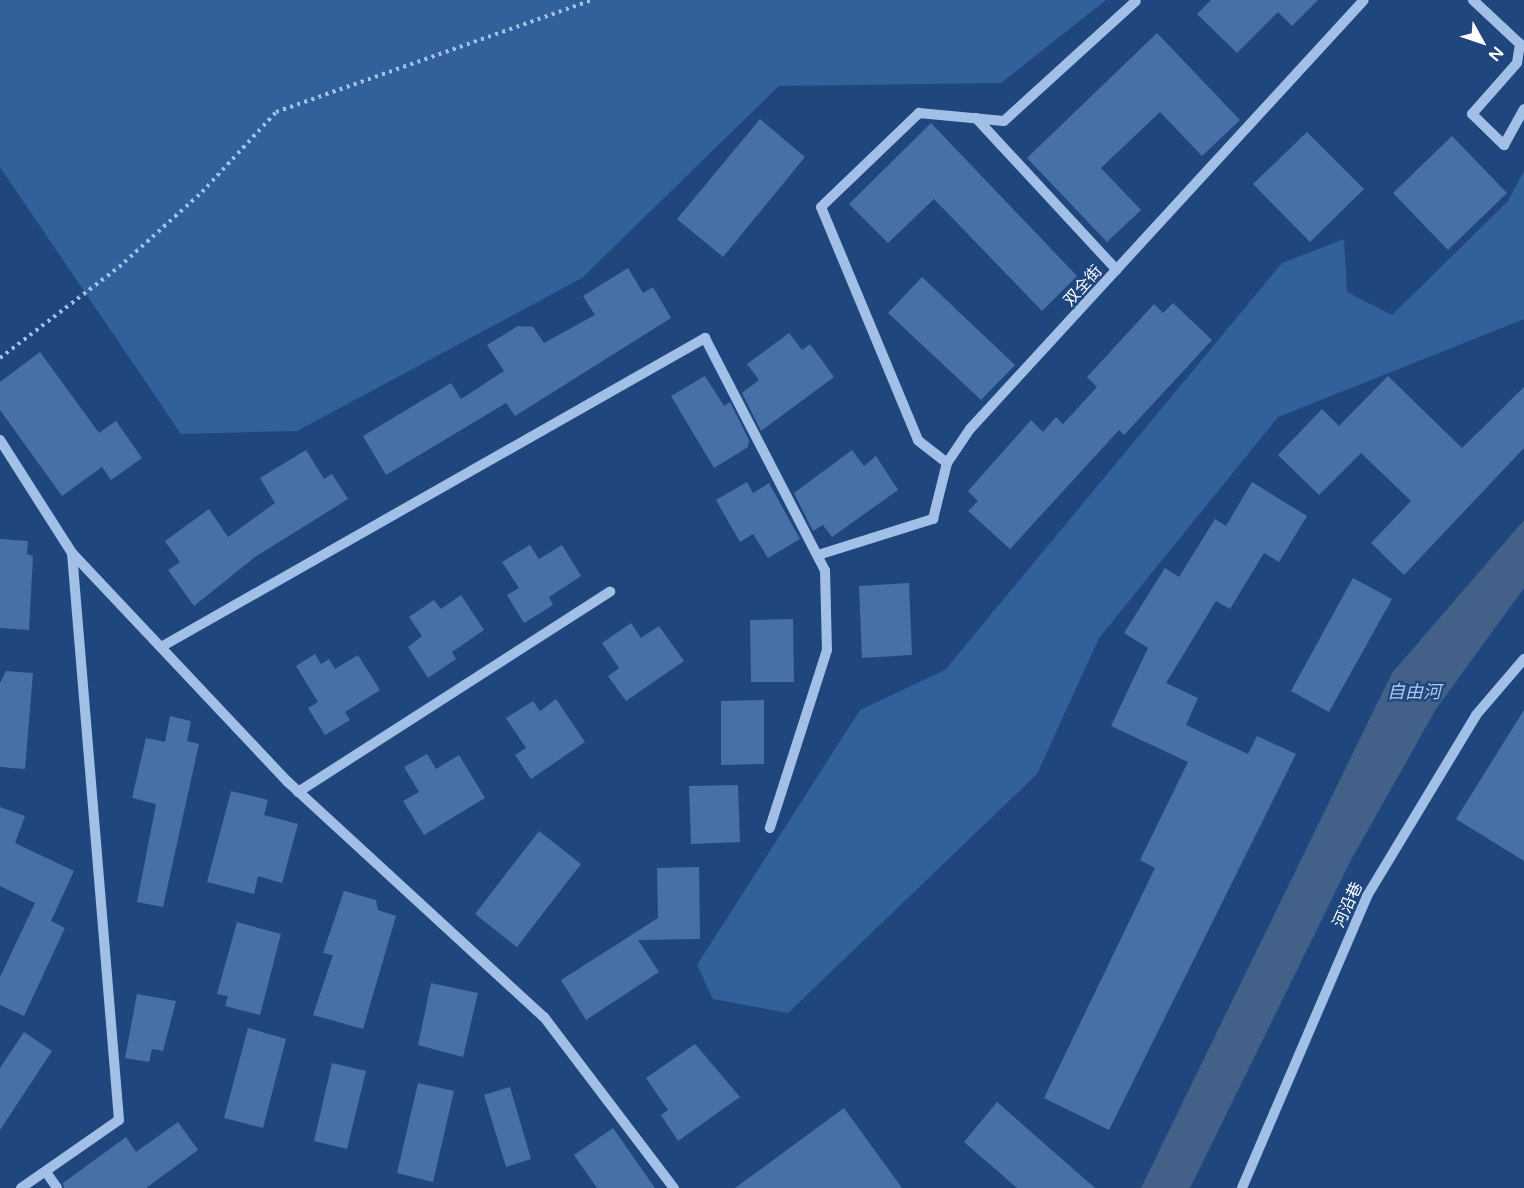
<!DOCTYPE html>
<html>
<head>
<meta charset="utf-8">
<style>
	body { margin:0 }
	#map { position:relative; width:1524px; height:1188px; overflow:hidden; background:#1f477d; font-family:"Varela Round","Noto Sans SC",sans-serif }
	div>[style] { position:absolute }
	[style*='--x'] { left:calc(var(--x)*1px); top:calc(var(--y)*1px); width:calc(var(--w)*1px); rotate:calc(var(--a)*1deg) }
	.green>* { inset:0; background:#32609b }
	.water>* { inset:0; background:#436088 }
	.building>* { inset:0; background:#4770a6 }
	.path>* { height:4px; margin-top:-2px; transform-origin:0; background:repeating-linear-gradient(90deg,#a2c0e7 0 3px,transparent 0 7.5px) }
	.minor>* { height:10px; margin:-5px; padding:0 5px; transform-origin:5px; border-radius:5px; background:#a2c0e7 }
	span { translate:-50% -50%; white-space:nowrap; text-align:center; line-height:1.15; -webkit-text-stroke:4.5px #1f477d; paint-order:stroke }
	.street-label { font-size:16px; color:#fff }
	.water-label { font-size:18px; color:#adcaef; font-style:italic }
	.north { position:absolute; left:1452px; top:12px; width:60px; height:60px; -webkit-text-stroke:4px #1f477d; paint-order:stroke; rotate:130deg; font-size:16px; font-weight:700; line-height:24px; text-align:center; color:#fff }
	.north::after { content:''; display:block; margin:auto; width:21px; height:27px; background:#fff; clip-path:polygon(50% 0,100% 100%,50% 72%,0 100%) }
</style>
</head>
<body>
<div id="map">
	<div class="green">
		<i style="clip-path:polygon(0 0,1106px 0,1001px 83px,779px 86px,582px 278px,297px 431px,181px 434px,0 167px)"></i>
		<i style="clip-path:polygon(1524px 171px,1524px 319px,1278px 417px,1099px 638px,1037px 774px,788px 1013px,713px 999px,697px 965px,860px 710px,945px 670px,1282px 263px,1344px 239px,1347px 292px,1392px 315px,1508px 201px)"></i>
	</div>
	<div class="water">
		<i style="clip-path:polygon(1524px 520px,1524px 588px,1436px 709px,1351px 860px,1190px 1188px,1141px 1188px,1392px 673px)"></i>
	</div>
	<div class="building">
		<i style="clip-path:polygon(1211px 0,1318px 0,1292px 26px,1278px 12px,1237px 53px,1197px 14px)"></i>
		<i style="clip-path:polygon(1157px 33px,1240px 120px,1202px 156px,1160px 112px,1101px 168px,1141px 210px,1107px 242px,1027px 158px)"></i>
		<i style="clip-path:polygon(760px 119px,805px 157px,723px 257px,677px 219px)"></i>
		<i style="clip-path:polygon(931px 123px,1077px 276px,1042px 311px,934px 199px,888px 243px,849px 204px)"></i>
		<i style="clip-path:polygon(1307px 132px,1364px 189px,1310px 242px,1253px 184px)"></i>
		<i style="clip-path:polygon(1452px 136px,1507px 193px,1448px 250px,1393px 193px)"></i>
		<i style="clip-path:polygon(628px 268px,643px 293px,653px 287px,671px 318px,515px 416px,506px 403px,386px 475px,363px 436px,451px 383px,461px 399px,504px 371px,487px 345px,518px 326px,533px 327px,544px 343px,595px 315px,583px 296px)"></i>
		<i style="clip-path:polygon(922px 277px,1015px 365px,981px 400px,888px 313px)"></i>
		<i style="clip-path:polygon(1173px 303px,1212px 340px,1124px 435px,1119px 430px,1010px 549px,968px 511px,978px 501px,968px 491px,1031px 420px,1043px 432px,1056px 417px,1063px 424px,1097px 387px,1087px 377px,1133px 327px,1154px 304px,1163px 313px)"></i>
		<i style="clip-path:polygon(789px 333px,802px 350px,810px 344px,834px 377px,761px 431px,742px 393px,759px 380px,747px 364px)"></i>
		<i style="clip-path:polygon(40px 352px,99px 433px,116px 421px,142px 458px,111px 480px,102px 467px,62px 496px,0 410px,0 382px)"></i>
		<i style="clip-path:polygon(705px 376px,724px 406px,730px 402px,749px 440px,748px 447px,714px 468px,671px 396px)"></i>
		<i style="clip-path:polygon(1388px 376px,1462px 448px,1524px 387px,1524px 448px,1404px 575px,1371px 543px,1411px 501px,1361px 453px,1319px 495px,1278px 455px,1322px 409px,1339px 426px)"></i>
		<i style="clip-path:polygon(306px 450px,324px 479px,332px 474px,348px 499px,255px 557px,194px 606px,168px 570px,180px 562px,165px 541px,209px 509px,228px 537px,275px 503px,260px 478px)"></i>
		<i style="clip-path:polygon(852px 450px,864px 466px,876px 456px,898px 490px,832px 537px,823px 525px,813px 531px,794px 493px)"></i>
		<i style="clip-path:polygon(747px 482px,753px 493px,769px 483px,800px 539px,768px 558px,753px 534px,740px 542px,716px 500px)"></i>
		<i style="clip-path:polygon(1252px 482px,1307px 516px,1279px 562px,1264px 553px,1230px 609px,1216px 601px,1166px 683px,1198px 698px,1186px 725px,1248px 754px,1257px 736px,1296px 754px,1109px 1130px,1044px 1098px,1155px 868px,1140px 860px,1188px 762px,1111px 726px,1148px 648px,1124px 633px,1165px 568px,1179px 577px,1215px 519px,1226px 526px)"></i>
		<i style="clip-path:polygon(0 539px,28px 541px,27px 554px,33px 556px,29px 630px,0 628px)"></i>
		<i style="clip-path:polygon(530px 545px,539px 559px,562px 545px,581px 576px,549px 597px,553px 605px,524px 623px,507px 595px,519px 588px,502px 562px)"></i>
		<i style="clip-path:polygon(1353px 578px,1392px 599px,1329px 712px,1291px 691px)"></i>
		<i style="clip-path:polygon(909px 583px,912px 655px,862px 658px,859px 586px)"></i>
		<i style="clip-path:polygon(461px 595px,484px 630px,452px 652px,456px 659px,428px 678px,408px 647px,422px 636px,409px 617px,434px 600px,441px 609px)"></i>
		<i style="clip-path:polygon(793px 619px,794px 682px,751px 682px,750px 620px)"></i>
		<i style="clip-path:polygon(631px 623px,641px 638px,659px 626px,684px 661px,626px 701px,608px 676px,619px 668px,602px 643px)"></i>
		<i style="clip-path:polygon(315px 654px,321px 664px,329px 659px,335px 669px,358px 655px,380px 690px,345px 712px,350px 720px,325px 735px,308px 708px,318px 702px,296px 666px)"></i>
		<i style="clip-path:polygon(6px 671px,33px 673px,25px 769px,0 767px,0 683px)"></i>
		<i style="clip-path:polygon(556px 699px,585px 742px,531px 779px,515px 755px,526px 748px,506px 718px,533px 701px,540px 711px)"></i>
		<i style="clip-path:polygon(764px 700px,764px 764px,721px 765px,721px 701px)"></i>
		<i style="clip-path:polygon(1524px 710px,1524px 861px,1456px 819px)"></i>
		<i style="clip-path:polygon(170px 716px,191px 721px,187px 741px,199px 744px,163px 907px,137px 902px,156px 804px,132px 798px,146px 738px,165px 742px)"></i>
		<i style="clip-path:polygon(427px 754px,436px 769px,459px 755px,485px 798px,424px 835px,403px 801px,419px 792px,404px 767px)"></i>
		<i style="clip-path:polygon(738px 785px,740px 842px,691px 844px,689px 786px)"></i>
		<i style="clip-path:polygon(231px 791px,268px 800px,264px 815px,298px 824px,282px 883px,258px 876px,254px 894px,207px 882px)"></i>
		<i style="clip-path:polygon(0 807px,25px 816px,15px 843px,74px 871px,51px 921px,65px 928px,24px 1016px,0 1005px,0 977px,35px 903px,0 886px)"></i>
		<i style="clip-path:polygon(539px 831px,581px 864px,517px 947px,475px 914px)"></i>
		<i style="clip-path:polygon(699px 867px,700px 939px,638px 940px,659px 972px,586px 1020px,561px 980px,658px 918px,657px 868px)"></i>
		<i style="clip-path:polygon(344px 891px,376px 900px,378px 910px,396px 916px,363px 1029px,313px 1015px,333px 955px,323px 953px)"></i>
		<i style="clip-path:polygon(237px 922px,281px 934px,260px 1015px,225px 1006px,228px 996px,217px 994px)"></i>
		<i style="clip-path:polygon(431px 983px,478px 993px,463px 1057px,418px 1045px)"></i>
		<i style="clip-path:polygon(137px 994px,176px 1001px,163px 1051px,152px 1049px,149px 1062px,125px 1058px)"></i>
		<i style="clip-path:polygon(248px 1028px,286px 1039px,263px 1128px,224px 1118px)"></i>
		<i style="clip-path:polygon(24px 1032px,52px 1051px,0 1130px,0 1068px)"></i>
		<i style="clip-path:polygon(695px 1044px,740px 1097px,678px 1141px,661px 1115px,668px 1110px,646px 1078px)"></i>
		<i style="clip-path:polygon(332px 1063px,366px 1071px,347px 1149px,314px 1141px)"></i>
		<i style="clip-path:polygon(418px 1083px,454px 1091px,433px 1182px,397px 1173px)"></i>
		<i style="clip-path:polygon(510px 1087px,531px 1159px,506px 1167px,484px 1095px)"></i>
		<i style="clip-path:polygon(997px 1102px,1022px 1124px,1095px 1188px,1017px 1188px,964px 1142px)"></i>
		<i style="clip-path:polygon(844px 1108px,902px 1188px,735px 1188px)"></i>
		<i style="clip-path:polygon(178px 1122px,198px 1150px,146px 1188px,64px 1188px,63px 1183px,126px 1137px,136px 1152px)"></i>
		<i style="clip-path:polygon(613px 1128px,655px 1188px,597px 1188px,574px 1155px)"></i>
	</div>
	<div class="path">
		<i style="--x:0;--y:358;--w:150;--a:-37.4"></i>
		<i style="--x:119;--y:267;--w:112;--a:-42.1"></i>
		<i style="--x:202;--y:192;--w:109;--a:-47.2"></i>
		<i style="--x:276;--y:112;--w:336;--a:-19.5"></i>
	</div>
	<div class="minor">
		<i style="--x:1473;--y:0;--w:64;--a:43.1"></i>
		<i style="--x:1520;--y:44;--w:19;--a:99"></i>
		<i style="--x:1517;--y:63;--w:68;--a:131.4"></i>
		<i style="--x:1472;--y:114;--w:45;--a:44.1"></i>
		<i style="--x:1504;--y:145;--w:41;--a:-60.9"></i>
		<i style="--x:976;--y:118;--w:207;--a:47.2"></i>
		<i style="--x:0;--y:440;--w:134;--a:57.5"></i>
		<i style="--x:72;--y:553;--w:315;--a:46.7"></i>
		<i style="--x:288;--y:782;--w:348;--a:42.6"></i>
		<i style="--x:544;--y:1017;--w:215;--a:52.8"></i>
		<i style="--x:947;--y:463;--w:37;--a:-142"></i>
		<i style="--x:918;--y:440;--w:252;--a:-112.6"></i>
		<i style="--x:821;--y:207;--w:136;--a:-43.8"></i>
		<i style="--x:919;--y:113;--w:85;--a:5.4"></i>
		<i style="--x:1004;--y:121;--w:178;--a:-42.3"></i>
		<i style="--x:818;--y:555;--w:121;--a:-17.4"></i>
		<i style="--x:933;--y:519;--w:58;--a:-76"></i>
		<i style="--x:947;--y:463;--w:41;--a:-55.9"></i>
		<i style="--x:970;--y:429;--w:582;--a:-47.44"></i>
		<i style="--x:161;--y:647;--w:626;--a:-29.6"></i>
		<i style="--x:705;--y:338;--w:261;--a:62.7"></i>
		<i style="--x:825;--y:570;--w:80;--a:88.6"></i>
		<i style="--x:827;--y:650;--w:187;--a:107.8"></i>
		<i style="--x:298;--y:792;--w:371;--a:-32.7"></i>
		<i style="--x:46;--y:1172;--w:19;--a:55"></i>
		<i style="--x:21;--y:1188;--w:119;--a:-34.8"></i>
		<i style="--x:119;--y:1120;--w:569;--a:-94.74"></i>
		<i style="--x:1242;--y:1188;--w:318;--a:-66.8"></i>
		<i style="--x:1367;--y:896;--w:211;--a:-58.9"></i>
		<i style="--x:1476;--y:715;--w:74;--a:-49.4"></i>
	</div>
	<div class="street-label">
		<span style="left:1083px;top:286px;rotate:-48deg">双全街</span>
		<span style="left:1348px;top:905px;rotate:-65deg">河沿巷</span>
	</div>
	<div class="water-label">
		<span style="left:1414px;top:692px">自由河</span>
	</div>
	<div class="north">N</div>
</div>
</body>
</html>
